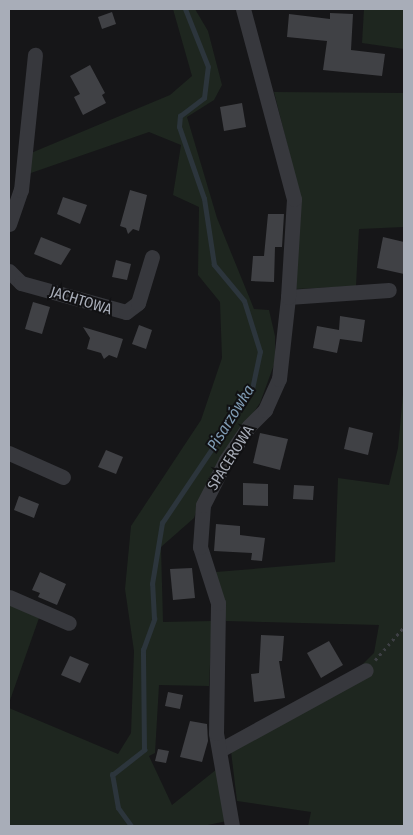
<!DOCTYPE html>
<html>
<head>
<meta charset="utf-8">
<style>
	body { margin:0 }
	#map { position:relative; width:413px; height:835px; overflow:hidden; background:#161618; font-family:"Fira Sans Condensed",sans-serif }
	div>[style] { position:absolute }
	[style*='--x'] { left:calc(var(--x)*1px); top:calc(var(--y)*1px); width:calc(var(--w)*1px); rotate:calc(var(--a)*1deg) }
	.green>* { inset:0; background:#1e261f }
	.stream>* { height:4.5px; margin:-2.25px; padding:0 2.25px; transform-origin:2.25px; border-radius:2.25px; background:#2c353c }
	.building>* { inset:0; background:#404145 }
	.path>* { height:2.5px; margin-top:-1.25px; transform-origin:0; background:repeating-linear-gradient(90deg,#3d3f44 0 2.5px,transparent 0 6.5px) }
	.minor>* { height:15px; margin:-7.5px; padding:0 7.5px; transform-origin:7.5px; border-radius:7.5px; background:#37383d }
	span { translate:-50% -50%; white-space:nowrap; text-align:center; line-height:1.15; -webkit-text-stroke:4px #111113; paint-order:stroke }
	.street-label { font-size:15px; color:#a8adb8 }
	.water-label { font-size:16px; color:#7f9bb3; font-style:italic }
	.frame { position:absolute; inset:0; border:10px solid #a8adb8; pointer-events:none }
</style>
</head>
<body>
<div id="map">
	<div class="green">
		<i style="clip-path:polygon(173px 9px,195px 9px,208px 31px,222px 85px,214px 100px,187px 117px,217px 218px,254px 309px,269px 310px,275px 336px,275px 362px,260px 403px,208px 479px,194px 518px,161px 547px,163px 622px,212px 621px,209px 686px,159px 685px,155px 753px,149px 756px,172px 805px,217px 769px,227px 821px,203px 826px,9px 826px,9px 708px,118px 754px,131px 733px,134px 651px,125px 589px,131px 526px,201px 420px,222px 358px,220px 302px,198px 275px,199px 207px,173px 195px,181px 145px,149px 132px,28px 174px,31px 153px,170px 95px,192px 76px)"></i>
		<i style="clip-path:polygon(364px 9px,404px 10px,404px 49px,362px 43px)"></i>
		<i style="clip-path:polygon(274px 92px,404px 93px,404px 227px,359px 229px,356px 286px,296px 289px,300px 196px)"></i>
		<i style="clip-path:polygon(404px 383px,404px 826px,308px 826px,311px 812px,237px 801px,231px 751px,365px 675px,358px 669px,374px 653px,379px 625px,226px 621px,216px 572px,335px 562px,338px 478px,389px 485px,398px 448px)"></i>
		<i style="clip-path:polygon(9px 604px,39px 618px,9px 703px)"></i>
	</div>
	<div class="stream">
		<i style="--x:131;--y:826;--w:22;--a:-126"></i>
		<i style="--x:118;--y:808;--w:34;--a:-100"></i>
		<i style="--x:112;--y:775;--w:41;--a:-38"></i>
		<i style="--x:144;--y:750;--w:100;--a:-90.6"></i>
		<i style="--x:143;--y:650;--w:33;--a:-70"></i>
		<i style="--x:154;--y:619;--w:35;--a:-93"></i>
		<i style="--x:152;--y:584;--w:62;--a:-80.7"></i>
		<i style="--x:162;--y:523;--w:161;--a:-56.1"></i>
		<i style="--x:252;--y:389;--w:38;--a:-78"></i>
		<i style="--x:260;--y:352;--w:53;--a:-107.4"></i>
		<i style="--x:244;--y:301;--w:47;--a:-129.8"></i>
		<i style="--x:214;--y:265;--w:67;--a:-98.6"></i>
		<i style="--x:204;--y:199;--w:76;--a:-109.1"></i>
		<i style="--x:179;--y:127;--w:11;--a:-85"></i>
		<i style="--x:180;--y:116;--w:30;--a:-37"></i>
		<i style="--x:204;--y:98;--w:31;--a:-83"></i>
		<i style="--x:208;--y:67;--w:62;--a:-111.6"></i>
	</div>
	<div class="building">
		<i style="clip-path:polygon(112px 12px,116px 24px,102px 29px,98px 17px)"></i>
		<i style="clip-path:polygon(330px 13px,353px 14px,351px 50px,385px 54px,382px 76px,323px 70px,327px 41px,287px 37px,289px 14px,330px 19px)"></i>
		<i style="clip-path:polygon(90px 65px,105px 93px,102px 95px,106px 103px,83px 115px,74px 97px,80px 94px,70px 76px)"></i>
		<i style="clip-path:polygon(242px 103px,246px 127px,224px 131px,220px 107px)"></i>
		<i style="clip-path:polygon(130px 190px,147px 195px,139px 231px,133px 229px,128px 234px,126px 228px,120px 226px)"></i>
		<i style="clip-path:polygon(63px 197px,87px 205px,80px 224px,57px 214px)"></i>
		<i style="clip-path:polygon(268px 214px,284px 214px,282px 247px,275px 247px,274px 282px,251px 281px,253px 256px,264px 256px)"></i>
		<i style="clip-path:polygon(41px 237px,71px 249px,61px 265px,34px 254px)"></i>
		<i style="clip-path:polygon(383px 237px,404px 242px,404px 274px,377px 268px)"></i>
		<i style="clip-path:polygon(116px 260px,131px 264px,127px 280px,112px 277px)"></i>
		<i style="clip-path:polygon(33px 302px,50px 307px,42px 334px,25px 329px)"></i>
		<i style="clip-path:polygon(340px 316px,365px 320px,362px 342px,340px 339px,337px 353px,313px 348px,317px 326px,339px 330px)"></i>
		<i style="clip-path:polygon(139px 325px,152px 330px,146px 349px,132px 344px)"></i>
		<i style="clip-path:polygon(83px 327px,123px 339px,117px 358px,109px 355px,104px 359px,101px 353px,87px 349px,90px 338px)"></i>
		<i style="clip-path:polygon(349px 427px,373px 433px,368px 455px,344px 449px)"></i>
		<i style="clip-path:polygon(260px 433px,288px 439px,280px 470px,253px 463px)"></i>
		<i style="clip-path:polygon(106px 450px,123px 457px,116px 474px,98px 467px)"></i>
		<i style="clip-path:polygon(243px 483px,268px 484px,268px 506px,243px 505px)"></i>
		<i style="clip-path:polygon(294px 485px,314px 486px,313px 500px,293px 499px)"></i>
		<i style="clip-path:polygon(19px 496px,39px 504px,34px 518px,14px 510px)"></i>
		<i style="clip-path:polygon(216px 524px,240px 526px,240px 535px,265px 538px,262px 561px,251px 560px,252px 553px,214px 551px)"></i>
		<i style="clip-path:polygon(192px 568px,195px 598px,173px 600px,170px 569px)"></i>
		<i style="clip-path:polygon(40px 572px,66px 584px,57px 605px,38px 597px,40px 593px,32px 590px)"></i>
		<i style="clip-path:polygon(261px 635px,284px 636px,282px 661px,279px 661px,285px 698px,254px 702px,251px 674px,259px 673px)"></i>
		<i style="clip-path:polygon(329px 641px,343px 665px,321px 678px,307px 653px)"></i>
		<i style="clip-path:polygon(70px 656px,89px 664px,80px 683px,61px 675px)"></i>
		<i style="clip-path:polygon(168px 692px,183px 695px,180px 709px,165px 706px)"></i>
		<i style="clip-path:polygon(190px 721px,207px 724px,208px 741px,202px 762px,180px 757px)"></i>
		<i style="clip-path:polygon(158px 749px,169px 751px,166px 763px,155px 761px)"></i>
	</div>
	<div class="path">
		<i style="--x:375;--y:660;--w:44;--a:-48.7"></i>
	</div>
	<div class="minor">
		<i style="--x:9;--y:224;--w:36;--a:-71"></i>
		<i style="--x:21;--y:190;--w:136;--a:-84.1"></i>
		<i style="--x:9;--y:271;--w:17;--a:45"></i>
		<i style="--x:21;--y:283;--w:109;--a:15.4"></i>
		<i style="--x:126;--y:312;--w:15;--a:-37"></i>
		<i style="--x:138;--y:303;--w:48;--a:-73.1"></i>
		<i style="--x:288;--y:297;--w:101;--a:-4"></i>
		<i style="--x:9;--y:453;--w:59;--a:24"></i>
		<i style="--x:9;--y:597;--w:65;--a:23.4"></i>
		<i style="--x:220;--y:750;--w:166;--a:-28.7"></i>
		<i style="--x:232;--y:826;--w:94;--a:-99.8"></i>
		<i style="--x:216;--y:733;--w:130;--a:-89.1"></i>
		<i style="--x:218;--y:603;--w:59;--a:-107.8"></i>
		<i style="--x:200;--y:547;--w:42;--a:-85.9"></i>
		<i style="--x:203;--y:505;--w:51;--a:-62.9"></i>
		<i style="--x:226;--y:460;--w:41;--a:-55.9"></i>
		<i style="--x:249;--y:426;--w:23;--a:-45"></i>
		<i style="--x:265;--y:410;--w:34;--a:-66"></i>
		<i style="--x:279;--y:379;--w:82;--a:-83.7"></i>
		<i style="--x:288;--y:297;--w:98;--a:-86.5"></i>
		<i style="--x:294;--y:199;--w:197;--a:-105"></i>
	</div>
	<div class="street-label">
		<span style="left:81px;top:301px;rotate:17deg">JACHTOWA</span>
		<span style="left:231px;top:458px;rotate:-58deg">SPACEROWA</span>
	</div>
	<div class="water-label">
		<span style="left:231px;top:418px;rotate:-58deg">Pisarzówka</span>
	</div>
	<div class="frame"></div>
</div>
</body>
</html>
